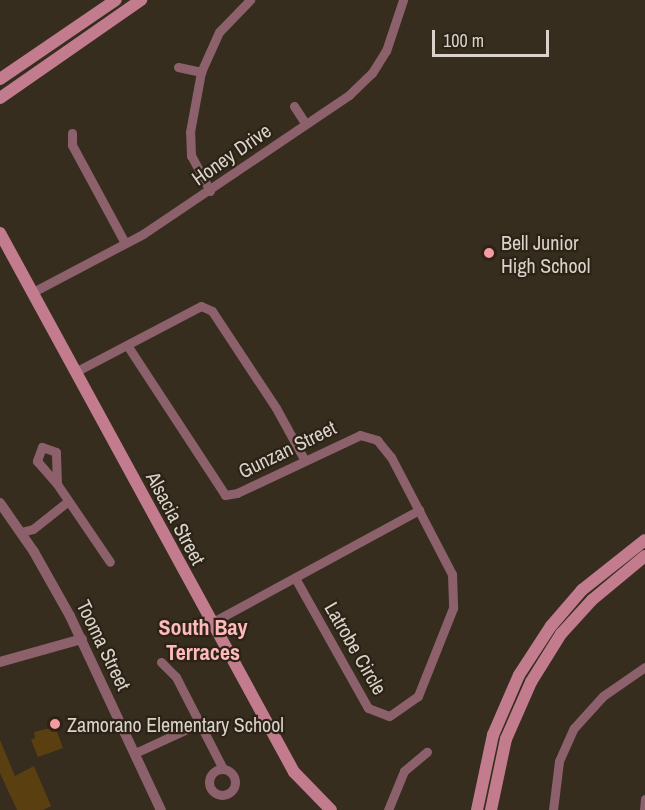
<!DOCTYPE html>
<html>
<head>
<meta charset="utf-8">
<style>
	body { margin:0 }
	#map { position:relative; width:645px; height:810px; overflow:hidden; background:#362d1f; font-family:"Archivo Narrow",sans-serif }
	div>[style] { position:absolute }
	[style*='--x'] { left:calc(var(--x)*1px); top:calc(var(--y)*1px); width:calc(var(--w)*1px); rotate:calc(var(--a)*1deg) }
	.building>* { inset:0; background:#5a4010 }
	.minor>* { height:9px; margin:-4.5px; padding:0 4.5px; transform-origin:4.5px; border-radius:4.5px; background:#8d616c }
	.minor>.ring { margin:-4.5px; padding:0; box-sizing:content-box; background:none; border:9px solid #8d616c; border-radius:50% }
	.tertiary>* { height:10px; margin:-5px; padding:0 5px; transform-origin:5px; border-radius:5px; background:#8d616c }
	.secondary>* { height:12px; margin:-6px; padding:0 6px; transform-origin:6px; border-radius:6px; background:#c27c8e }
	.dots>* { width:16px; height:16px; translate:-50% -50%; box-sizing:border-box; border:3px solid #2c2316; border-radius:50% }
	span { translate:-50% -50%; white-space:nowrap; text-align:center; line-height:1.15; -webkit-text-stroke:4.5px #2c2316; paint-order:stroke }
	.street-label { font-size:20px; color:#d9d3ca }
	.poi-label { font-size:20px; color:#d9d3ca }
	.left { translate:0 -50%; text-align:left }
	.quarter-label { font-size:22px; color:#ffbabd; font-weight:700 }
	.scale { position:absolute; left:432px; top:30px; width:117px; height:27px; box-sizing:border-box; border:3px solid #d9d3ca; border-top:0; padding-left:8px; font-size:18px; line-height:21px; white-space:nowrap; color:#d9d3ca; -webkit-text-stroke:4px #2c2316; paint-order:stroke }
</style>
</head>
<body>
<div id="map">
	<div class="building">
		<i style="clip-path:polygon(55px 727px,63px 748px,38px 757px,31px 740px,35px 738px,34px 732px)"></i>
		<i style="clip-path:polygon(0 740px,15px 776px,34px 766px,51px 806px,43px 810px,17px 810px,0 773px)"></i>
	</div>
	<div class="minor">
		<i style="--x:178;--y:67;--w:24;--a:12"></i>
		<i style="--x:294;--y:106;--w:20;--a:57"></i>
		<i style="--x:72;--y:133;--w:12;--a:90"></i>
		<i style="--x:72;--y:145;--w:109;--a:61.6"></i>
		<i style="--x:210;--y:191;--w:40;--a:-118"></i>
		<i style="--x:191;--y:156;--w:24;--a:-92"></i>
		<i style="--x:190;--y:132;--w:61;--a:-79.6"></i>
		<i style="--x:201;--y:72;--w:44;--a:-65.8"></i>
		<i style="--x:219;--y:32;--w:45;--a:-45.9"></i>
		<i style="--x:33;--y:292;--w:124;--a:-27.8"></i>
		<i style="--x:143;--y:234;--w:249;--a:-34"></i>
		<i style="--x:349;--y:95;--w:32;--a:-44"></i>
		<i style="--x:372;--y:73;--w:26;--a:-58"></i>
		<i style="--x:386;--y:51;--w:54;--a:-71.6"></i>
		<i style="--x:127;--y:345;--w:179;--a:56.8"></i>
		<i style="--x:225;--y:495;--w:12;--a:-9"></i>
		<i style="--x:237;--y:493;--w:136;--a:-25.2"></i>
		<i style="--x:360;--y:435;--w:18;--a:16"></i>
		<i style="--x:377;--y:440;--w:22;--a:51"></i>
		<i style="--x:391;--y:457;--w:132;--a:62.5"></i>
		<i style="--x:452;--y:574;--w:34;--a:88"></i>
		<i style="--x:453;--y:608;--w:95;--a:111.7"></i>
		<i style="--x:418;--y:696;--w:35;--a:145"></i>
		<i style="--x:389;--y:716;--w:22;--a:-159"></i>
		<i style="--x:368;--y:708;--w:149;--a:-119.3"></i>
		<i style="--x:77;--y:371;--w:140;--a:-27.7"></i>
		<i style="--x:201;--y:306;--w:12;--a:24"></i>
		<i style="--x:212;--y:311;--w:116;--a:56.6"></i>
		<i style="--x:276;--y:408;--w:58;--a:61.2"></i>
		<i style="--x:57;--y:484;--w:32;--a:-92"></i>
		<i style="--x:56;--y:452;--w:15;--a:-160"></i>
		<i style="--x:42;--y:447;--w:15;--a:110"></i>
		<i style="--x:37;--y:461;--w:30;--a:49"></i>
		<i style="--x:57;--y:484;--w:94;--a:55.8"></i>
		<i style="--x:21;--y:532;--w:12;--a:-14"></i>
		<i style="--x:33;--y:529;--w:43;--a:-38.5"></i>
		<i style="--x:211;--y:623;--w:237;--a:-28.5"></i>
		<i style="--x:161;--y:662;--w:21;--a:45"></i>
		<i style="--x:176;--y:677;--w:103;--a:62.9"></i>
		<i style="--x:135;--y:753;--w:72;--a:-24.8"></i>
		<i class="ring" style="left:209px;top:769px;width:17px;height:17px"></i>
		<i style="--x:388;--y:810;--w:42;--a:-67.7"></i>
		<i style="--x:404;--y:771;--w:30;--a:-40"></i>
		<i style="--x:553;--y:810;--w:49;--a:-83"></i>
		<i style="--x:559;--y:761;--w:36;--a:-66"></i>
		<i style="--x:574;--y:728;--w:43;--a:-47.8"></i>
		<i style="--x:603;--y:696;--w:51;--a:-34.6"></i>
		<i style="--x:644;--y:810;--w:11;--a:-85"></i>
	</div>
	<div class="tertiary">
		<i style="--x:0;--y:503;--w:60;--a:55.2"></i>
		<i style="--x:34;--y:552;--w:73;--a:60.6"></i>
		<i style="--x:70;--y:616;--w:214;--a:64.9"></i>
		<i style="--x:0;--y:662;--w:85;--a:-15.7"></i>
	</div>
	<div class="secondary">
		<i style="--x:0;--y:79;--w:140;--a:-34.3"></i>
		<i style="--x:0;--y:98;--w:172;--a:-34.8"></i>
		<i style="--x:0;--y:233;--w:614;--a:61.39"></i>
		<i style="--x:294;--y:772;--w:53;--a:45.8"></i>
		<i style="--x:477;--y:810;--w:77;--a:-78"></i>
		<i style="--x:493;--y:735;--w:65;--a:-66.6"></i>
		<i style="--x:519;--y:675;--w:59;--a:-56.9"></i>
		<i style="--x:551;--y:626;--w:48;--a:-49.3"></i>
		<i style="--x:582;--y:590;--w:80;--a:-38.4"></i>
		<i style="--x:491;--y:810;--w:73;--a:-78.1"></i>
		<i style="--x:506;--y:739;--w:62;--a:-66.3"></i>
		<i style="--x:531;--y:682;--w:57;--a:-58"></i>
		<i style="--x:561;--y:634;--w:46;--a:-47.6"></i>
		<i style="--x:592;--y:600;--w:69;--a:-39.7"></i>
	</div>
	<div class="dots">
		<i style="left:489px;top:253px;background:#f49aa0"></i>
		<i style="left:55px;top:724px;background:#f49aa0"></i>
	</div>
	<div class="street-label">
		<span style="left:231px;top:154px;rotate:-35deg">Honey Drive</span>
		<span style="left:287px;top:449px;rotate:-26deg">Gunzan Street</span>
		<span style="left:176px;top:518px;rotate:62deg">Alsacia Street</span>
		<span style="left:104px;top:645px;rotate:64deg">Tooma Street</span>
		<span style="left:356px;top:648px;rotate:60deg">Latrobe Circle</span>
	</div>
	<div class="poi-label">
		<span class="left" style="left:501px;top:254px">Bell Junior<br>High School</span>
		<span class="left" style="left:67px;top:724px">Zamorano Elementary School</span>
	</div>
	<div class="quarter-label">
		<span style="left:203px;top:640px">South Bay<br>Terraces</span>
	</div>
	<div class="scale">100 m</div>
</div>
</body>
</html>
